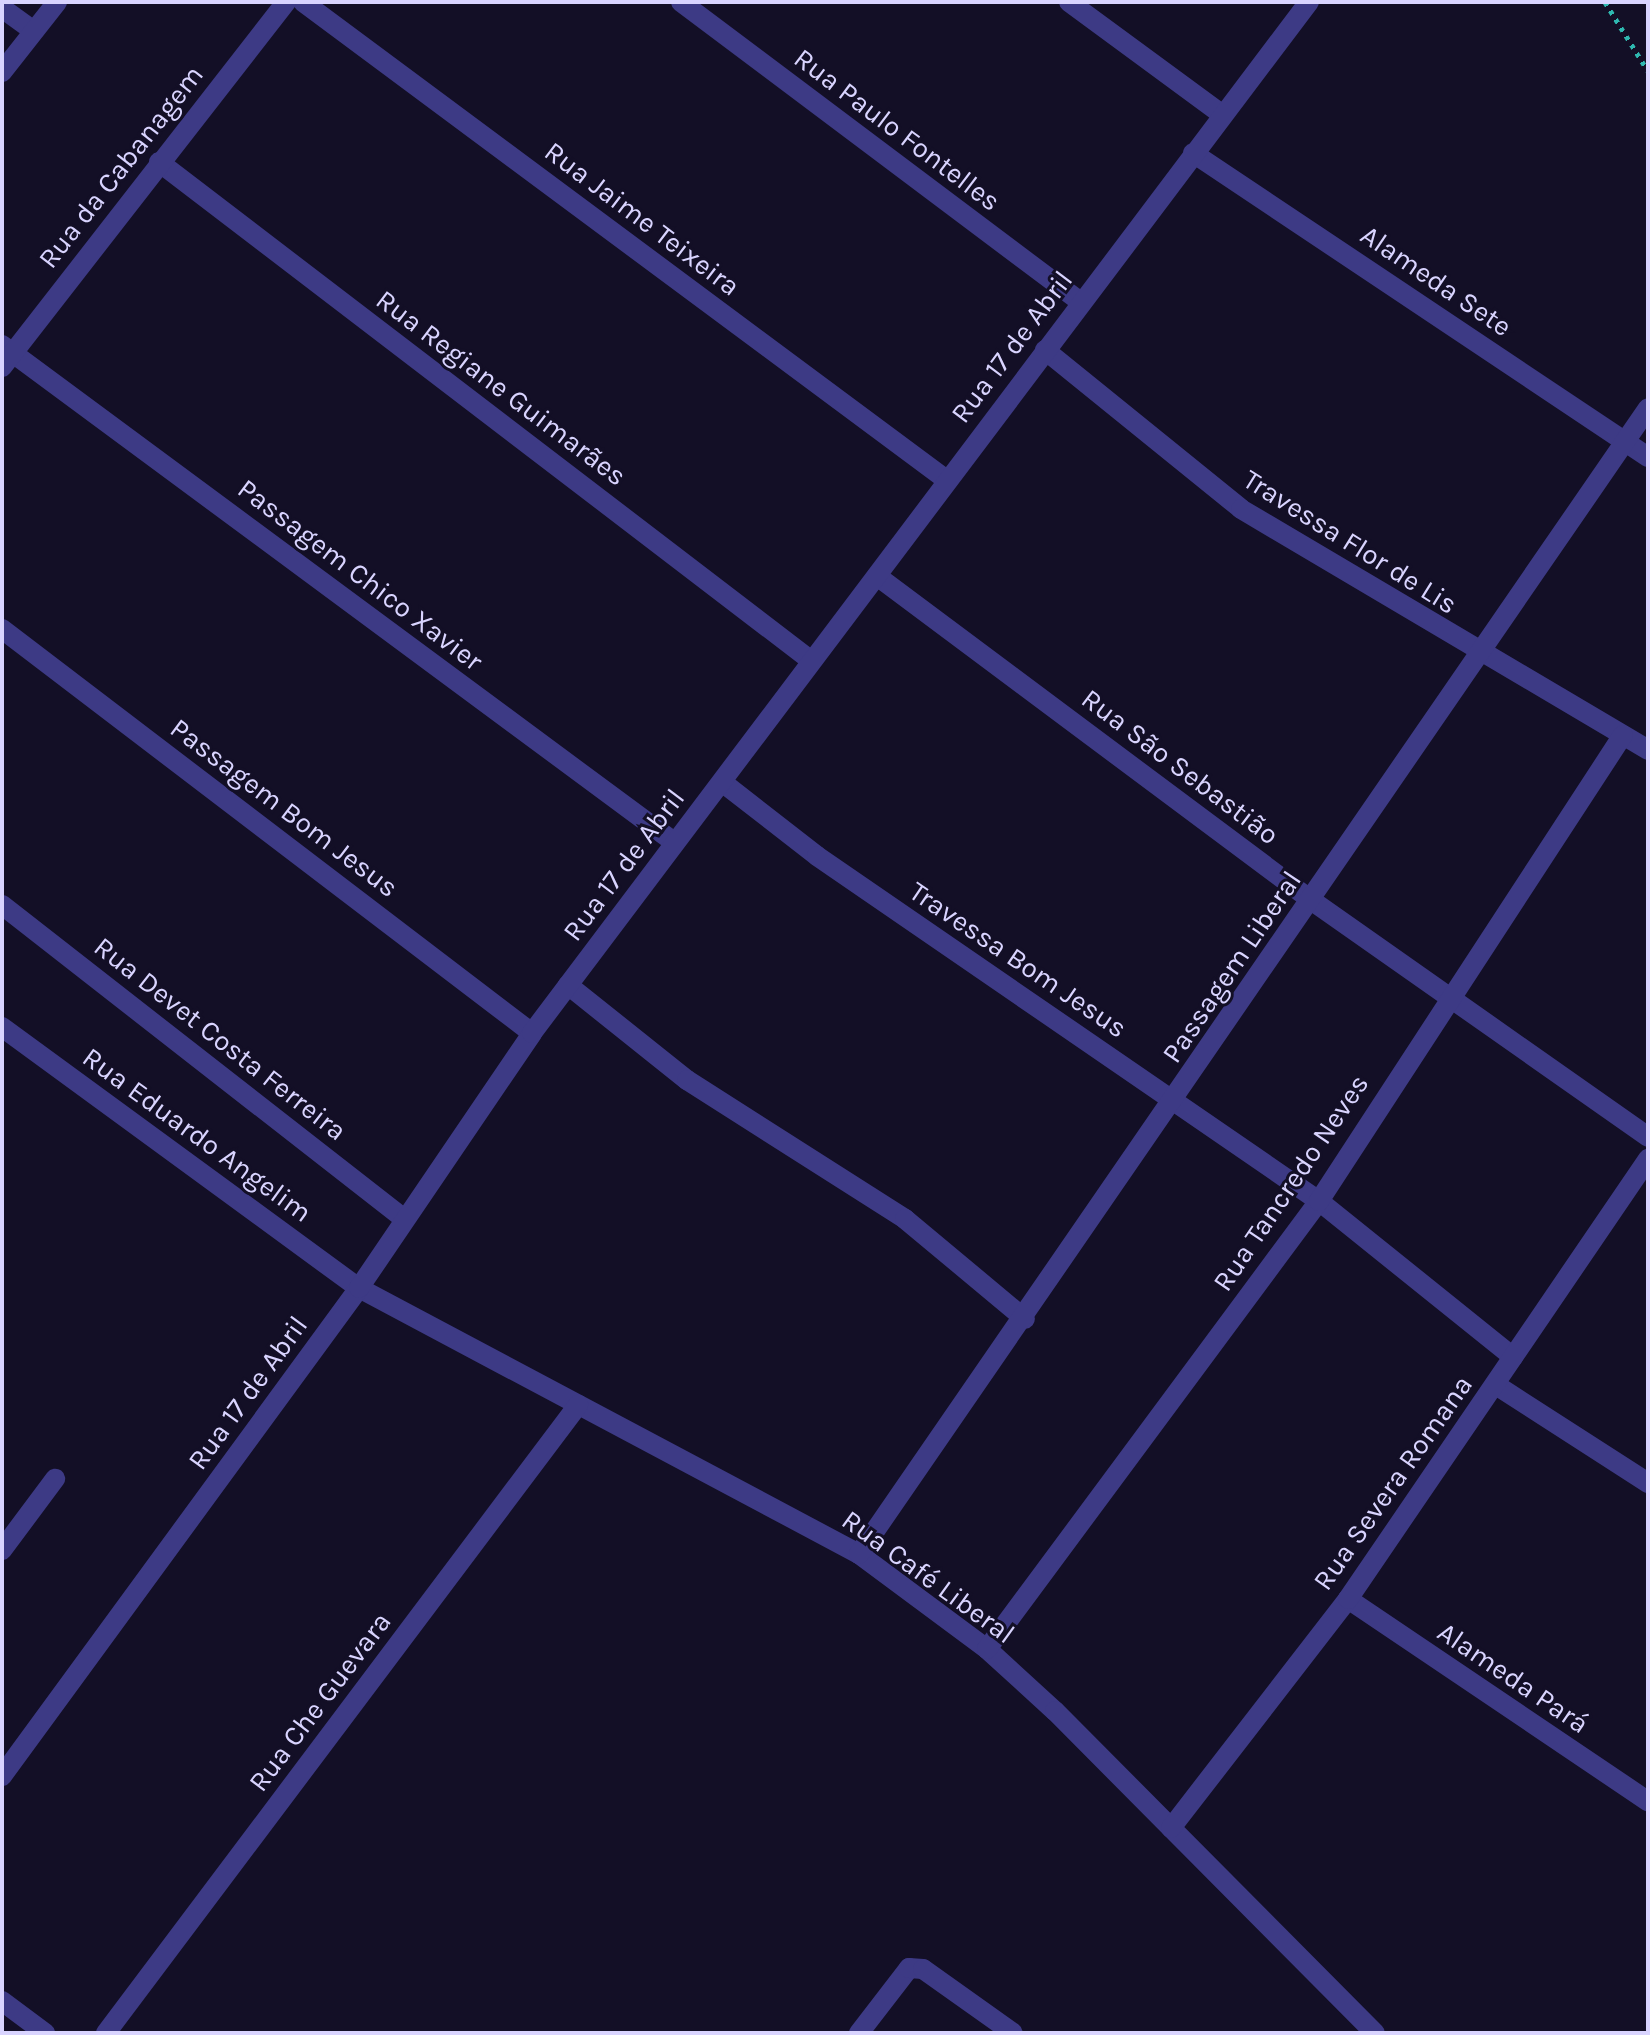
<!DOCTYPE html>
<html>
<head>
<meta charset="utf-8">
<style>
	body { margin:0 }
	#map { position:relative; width:1650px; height:2035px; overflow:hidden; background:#130f26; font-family:Karla,sans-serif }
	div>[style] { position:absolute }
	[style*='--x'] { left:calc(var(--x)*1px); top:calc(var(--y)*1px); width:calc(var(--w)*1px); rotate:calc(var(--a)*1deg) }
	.path>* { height:5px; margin-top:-2.5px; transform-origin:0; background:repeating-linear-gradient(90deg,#2fb8b0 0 4px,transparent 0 10px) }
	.minor>* { height:20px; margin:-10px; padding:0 10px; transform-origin:10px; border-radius:10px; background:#3d3a85 }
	span { translate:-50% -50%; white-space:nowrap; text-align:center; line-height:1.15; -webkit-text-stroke:6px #130f26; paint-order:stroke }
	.street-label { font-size:28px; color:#d9d4ff }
	.frame { position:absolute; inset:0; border:4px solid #d9d4ff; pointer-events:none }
</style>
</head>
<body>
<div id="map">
	<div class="path">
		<i style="--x:1605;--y:2;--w:81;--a:58.1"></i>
	</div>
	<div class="minor">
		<i style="--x:303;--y:2;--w:803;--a:36.6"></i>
		<i style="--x:681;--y:2;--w:499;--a:36.9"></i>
		<i style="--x:1069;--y:2;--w:191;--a:36.3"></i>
		<i style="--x:2;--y:8;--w:39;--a:36"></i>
		<i style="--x:2;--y:72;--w:89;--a:-51.8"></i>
		<i style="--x:1193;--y:153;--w:547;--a:33.75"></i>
		<i style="--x:159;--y:162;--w:818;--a:37.4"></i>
		<i style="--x:2;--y:345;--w:836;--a:36.49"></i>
		<i style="--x:1045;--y:350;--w:252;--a:39"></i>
		<i style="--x:1241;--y:509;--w:473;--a:30.6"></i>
		<i style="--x:2;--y:367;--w:462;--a:-52.1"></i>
		<i style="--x:877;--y:576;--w:542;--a:36.74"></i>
		<i style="--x:1311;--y:900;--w:412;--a:35.1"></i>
		<i style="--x:2;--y:629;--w:666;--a:37.32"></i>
		<i style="--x:722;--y:782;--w:120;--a:37.9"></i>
		<i style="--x:817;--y:856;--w:609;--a:34.5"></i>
		<i style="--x:1319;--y:1201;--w:249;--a:38.8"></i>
		<i style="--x:2;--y:905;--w:509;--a:37.97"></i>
		<i style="--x:568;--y:985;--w:152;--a:38.6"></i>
		<i style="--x:687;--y:1080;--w:259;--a:32.5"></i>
		<i style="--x:905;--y:1219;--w:156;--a:39.8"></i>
		<i style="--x:2;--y:1027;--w:442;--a:36.2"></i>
		<i style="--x:359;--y:1288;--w:566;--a:28.01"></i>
		<i style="--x:859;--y:1554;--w:159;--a:36.6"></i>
		<i style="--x:987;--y:1649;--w:92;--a:42.4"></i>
		<i style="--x:1055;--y:1711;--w:454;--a:45.2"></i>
		<i style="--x:1496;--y:1385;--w:181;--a:32.8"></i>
		<i style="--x:2;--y:1550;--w:89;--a:-53.3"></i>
		<i style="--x:859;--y:1554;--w:1391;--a:-55.45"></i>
		<i style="--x:1348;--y:1599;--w:362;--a:34"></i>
		<i style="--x:987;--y:1649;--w:558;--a:-53.46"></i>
		<i style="--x:1319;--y:1201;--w:556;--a:-56.88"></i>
		<i style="--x:2;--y:1776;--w:605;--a:-53.81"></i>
		<i style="--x:359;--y:1288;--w:308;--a:-55.8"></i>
		<i style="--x:532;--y:1033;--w:1291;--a:-53"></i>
		<i style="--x:1171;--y:1828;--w:289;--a:-52.3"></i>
		<i style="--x:1348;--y:1599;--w:533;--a:-55.71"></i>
		<i style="--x:2;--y:2001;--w:54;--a:36.7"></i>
		<i style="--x:106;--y:2033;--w:786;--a:-53.07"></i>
		<i style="--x:859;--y:2033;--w:82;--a:-52.4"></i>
		<i style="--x:909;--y:1968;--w:14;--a:4"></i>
		<i style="--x:923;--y:1969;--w:110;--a:35.4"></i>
	</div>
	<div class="street-label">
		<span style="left:897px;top:130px;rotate:37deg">Rua Paulo Fontelles</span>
		<span style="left:121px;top:167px;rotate:-52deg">Rua da Cabanagem</span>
		<span style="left:642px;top:219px;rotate:37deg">Rua Jaime Teixeira</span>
		<span style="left:1436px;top:281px;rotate:34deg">Alameda Sete</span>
		<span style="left:1012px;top:347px;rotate:-53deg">Rua 17 de Abril</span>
		<span style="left:501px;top:388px;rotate:37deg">Rua Regiane Guimarães</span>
		<span style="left:1350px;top:542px;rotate:32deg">Travessa Flor de Lis</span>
		<span style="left:360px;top:575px;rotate:37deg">Passagem Chico Xavier</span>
		<span style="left:1180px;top:767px;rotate:37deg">Rua São Sebastião</span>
		<span style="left:284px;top:808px;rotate:37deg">Passagem Bom Jesus</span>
		<span style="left:624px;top:865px;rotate:-53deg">Rua 17 de Abril</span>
		<span style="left:1018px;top:960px;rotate:34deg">Travessa Bom Jesus</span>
		<span style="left:1232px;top:967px;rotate:-56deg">Passagem Liberal</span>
		<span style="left:220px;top:1039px;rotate:38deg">Rua Devet Costa Ferreira</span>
		<span style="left:197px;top:1135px;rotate:36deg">Rua Eduardo Angelim</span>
		<span style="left:1291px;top:1183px;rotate:-56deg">Rua Tancredo Neves</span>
		<span style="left:248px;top:1393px;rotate:-54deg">Rua 17 de Abril</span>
		<span style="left:1393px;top:1483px;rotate:-55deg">Rua Severa Romana</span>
		<span style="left:928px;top:1577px;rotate:36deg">Rua Café Liberal</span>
		<span style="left:1513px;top:1678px;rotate:34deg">Alameda Pará</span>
		<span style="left:320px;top:1702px;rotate:-53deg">Rua Che Guevara</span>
	</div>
	<div class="frame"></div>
</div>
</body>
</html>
